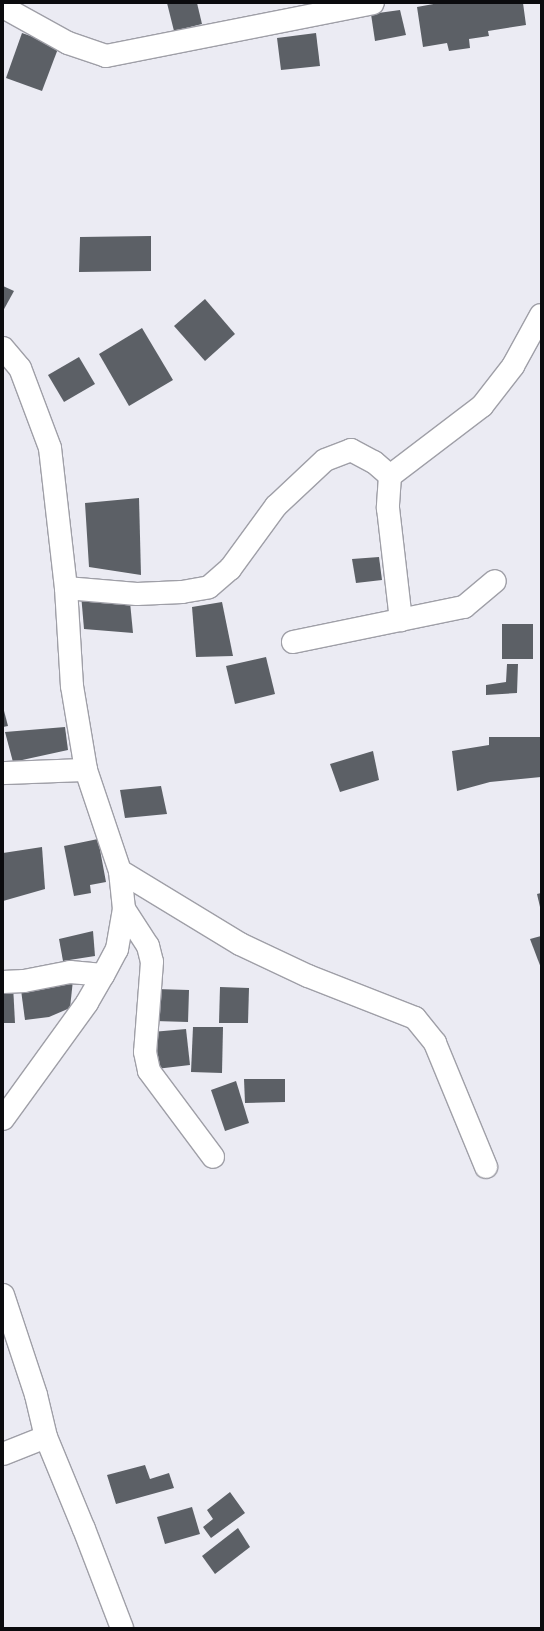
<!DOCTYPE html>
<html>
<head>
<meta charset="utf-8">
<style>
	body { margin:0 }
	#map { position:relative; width:544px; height:1631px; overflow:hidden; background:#ebebf3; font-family:Jost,sans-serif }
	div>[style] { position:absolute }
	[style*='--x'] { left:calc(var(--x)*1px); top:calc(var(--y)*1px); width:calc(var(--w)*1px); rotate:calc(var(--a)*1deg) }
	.building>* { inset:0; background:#5c6066 }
	.roads { filter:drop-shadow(1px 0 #9f9fa7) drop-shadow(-1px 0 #9f9fa7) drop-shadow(0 1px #9f9fa7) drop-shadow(0 -1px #9f9fa7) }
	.minor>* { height:22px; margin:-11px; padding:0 11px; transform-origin:11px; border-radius:11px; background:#fff }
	span { translate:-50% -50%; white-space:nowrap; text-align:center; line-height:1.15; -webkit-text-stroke:3px #f9f9fe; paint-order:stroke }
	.frame { position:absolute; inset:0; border:4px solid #0b0b0e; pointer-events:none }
</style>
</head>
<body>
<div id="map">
	<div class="building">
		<i style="clip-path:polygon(167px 3px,197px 3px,202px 24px,174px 31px)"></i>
		<i style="clip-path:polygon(439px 3px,523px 3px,526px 25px,488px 31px,489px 36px,469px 39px,470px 48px,449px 51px,447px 43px,423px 47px,417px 7px)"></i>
		<i style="clip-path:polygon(400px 10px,406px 35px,375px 41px,371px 14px)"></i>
		<i style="clip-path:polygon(22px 33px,59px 46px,42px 91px,6px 78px)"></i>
		<i style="clip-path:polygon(316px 33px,320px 66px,281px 70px,277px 38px)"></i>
		<i style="clip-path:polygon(151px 236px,151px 271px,79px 272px,80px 237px)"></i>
		<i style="clip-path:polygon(3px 286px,14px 291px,3px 311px)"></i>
		<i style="clip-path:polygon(205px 299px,235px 334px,205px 361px,174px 326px)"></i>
		<i style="clip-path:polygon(142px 328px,173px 380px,129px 406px,99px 354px)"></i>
		<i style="clip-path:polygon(79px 357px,95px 384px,64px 402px,48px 375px)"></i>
		<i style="clip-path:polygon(139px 498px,141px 575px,89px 567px,85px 503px)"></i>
		<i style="clip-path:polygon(379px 557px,382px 580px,356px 583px,352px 559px)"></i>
		<i style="clip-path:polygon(81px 594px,130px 602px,133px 633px,84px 629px)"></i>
		<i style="clip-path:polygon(222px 602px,233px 656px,196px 657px,192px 607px)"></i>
		<i style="clip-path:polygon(502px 624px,533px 624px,533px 659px,502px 659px)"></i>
		<i style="clip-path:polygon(266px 657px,275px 694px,235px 704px,226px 666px)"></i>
		<i style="clip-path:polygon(507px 664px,518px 664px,517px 693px,486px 695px,486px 685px,506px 682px)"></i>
		<i style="clip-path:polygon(3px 707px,8px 726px,3px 727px)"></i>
		<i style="clip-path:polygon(65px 727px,68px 750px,13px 762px,5px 732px)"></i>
		<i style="clip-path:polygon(489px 737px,541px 737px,541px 777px,490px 782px,457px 791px,452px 751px,489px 745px)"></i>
		<i style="clip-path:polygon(373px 751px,379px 780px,340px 792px,330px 764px)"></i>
		<i style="clip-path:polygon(161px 786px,167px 814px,125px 818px,120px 790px)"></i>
		<i style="clip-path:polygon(98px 839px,106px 882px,90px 885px,91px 893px,74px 896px,64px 846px)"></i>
		<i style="clip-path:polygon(42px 847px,45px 889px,3px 901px,3px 853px)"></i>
		<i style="clip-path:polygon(541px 893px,541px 907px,540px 907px,537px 894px)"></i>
		<i style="clip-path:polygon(93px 931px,95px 956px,63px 961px,59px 939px)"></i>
		<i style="clip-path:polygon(541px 936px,541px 968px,530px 939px)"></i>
		<i style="clip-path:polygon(73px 980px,70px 1008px,49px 1017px,25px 1020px,21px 990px)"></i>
		<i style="clip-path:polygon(13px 985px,15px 1023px,3px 1023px,3px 986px)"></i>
		<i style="clip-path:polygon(220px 987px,249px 988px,248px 1023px,219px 1023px)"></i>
		<i style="clip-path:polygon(156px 989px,189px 990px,188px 1022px,155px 1021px)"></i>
		<i style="clip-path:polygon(193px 1027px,223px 1027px,222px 1073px,191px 1072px)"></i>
		<i style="clip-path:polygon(186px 1029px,190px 1065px,156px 1069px,152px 1032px)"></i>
		<i style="clip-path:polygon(244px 1079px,285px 1079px,285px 1102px,245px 1103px)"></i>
		<i style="clip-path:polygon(236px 1081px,249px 1123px,225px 1131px,211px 1090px)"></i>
		<i style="clip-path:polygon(145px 1465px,150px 1479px,169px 1473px,174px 1488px,116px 1504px,107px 1475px)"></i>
		<i style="clip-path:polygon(230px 1492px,245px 1513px,211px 1538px,203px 1527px,213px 1519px,207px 1510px)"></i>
		<i style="clip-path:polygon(192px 1507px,200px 1534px,165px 1544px,157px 1517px)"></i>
		<i style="clip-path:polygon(238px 1528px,250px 1547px,215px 1574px,202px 1556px)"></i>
	</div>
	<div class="roads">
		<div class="minor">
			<i style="--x:3;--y:7;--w:74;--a:29"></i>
			<i style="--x:68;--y:43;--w:40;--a:18.9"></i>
			<i style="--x:106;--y:56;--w:272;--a:-11.2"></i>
			<i style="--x:3;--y:348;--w:26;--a:50"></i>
			<i style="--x:20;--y:368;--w:85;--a:69.4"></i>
			<i style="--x:50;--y:448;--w:141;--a:83.5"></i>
			<i style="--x:66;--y:588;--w:98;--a:86.5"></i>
			<i style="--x:72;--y:686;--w:85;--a:80.5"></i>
			<i style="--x:86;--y:770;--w:107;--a:71.4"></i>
			<i style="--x:120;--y:871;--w:38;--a:84"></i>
			<i style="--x:124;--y:909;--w:41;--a:99.9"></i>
			<i style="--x:117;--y:949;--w:30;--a:118"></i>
			<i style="--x:103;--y:975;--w:32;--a:120"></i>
			<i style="--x:87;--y:1003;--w:143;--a:125.9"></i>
			<i style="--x:390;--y:476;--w:116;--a:-37.3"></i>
			<i style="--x:482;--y:406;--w:51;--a:-52.2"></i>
			<i style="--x:513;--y:366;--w:58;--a:-61.2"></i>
			<i style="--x:66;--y:588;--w:71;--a:4.8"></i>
			<i style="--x:137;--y:594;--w:45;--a:-2.5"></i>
			<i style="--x:182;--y:592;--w:27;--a:-10"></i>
			<i style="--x:209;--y:587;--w:28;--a:-41"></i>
			<i style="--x:230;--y:569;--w:78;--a:-53.9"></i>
			<i style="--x:276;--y:506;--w:67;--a:-43.2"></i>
			<i style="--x:325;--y:460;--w:28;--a:-21"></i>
			<i style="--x:351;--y:450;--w:26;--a:28"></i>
			<i style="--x:374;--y:462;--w:21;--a:41"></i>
			<i style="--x:390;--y:476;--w:32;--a:94"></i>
			<i style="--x:388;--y:508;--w:113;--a:83.4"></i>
			<i style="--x:293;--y:642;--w:175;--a:-11.6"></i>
			<i style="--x:464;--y:607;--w:40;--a:-40"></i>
			<i style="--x:3;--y:773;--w:83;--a:-2.1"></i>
			<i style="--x:120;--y:871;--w:140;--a:31.3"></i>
			<i style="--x:240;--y:944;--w:75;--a:25.2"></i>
			<i style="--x:308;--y:976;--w:115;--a:21.4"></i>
			<i style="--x:415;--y:1018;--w:32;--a:51"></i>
			<i style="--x:435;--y:1043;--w:134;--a:67.6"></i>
			<i style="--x:124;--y:909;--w:44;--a:57"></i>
			<i style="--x:148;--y:946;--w:16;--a:76"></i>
			<i style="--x:152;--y:962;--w:90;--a:94.4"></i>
			<i style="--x:145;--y:1052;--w:19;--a:78"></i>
			<i style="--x:149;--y:1071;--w:107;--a:53.3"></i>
			<i style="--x:3;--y:982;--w:21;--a:-3"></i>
			<i style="--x:24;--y:981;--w:47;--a:-11.1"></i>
			<i style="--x:70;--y:972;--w:33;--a:5"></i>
			<i style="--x:3;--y:1295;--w:105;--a:71.7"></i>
			<i style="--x:36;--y:1395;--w:43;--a:76.6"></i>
			<i style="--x:46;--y:1437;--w:100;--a:67.6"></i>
			<i style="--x:84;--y:1529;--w:106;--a:69"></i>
			<i style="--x:3;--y:1454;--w:46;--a:-21.6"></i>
		</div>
	</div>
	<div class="frame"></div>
</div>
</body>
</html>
